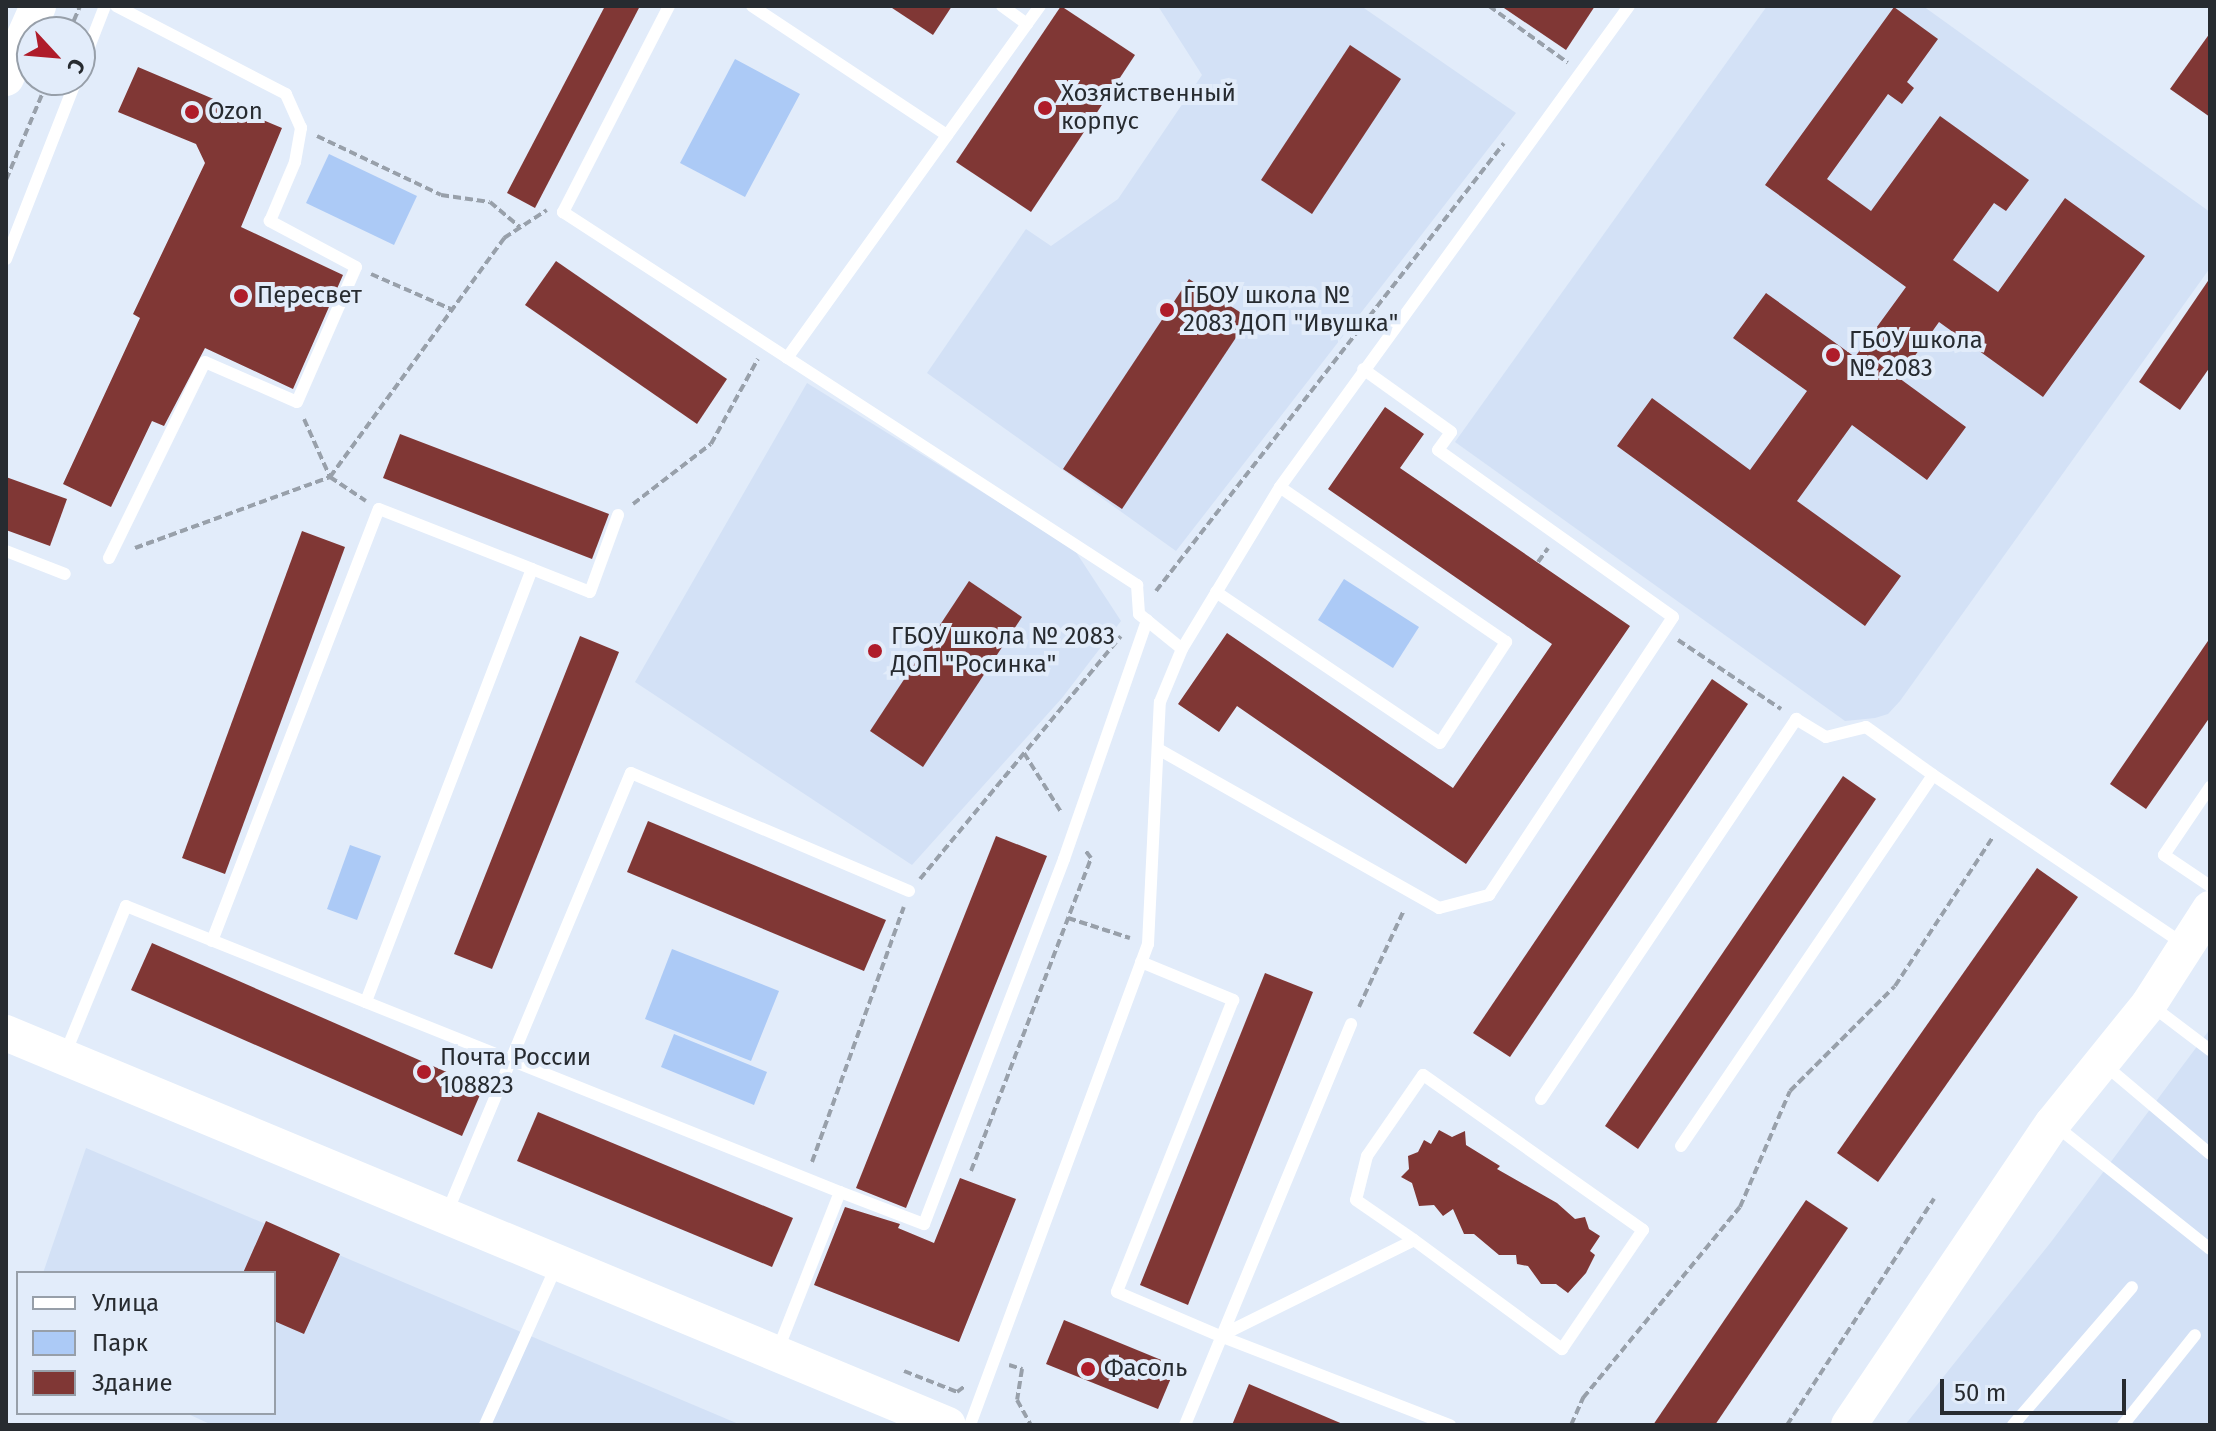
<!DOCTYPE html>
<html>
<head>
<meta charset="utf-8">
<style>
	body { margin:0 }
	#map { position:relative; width:2216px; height:1431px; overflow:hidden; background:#e2ecfa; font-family:"Fira Sans",sans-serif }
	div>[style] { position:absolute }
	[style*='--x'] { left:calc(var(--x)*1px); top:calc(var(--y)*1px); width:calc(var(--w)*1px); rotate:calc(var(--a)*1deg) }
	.built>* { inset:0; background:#d3e1f6 }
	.green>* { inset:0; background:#accaf6 }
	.building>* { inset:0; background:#803735 }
	.path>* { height:4px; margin-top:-2px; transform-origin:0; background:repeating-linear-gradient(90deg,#98a0aa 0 8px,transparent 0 12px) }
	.lane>* { height:12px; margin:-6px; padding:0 6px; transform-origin:6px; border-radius:6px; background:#fff }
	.secondary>* { height:36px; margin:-18px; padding:0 18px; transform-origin:18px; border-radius:18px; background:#fff }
	.dots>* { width:22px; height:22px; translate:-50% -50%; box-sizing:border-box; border:4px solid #e2ecfa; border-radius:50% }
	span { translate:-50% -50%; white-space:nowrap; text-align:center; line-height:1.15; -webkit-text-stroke:8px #e2ecfa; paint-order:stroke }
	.poi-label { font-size:24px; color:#272b30 }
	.left { translate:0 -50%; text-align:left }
	.frame { position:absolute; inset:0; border:8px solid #272b30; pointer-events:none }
	.legend { position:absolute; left:16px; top:1271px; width:260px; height:144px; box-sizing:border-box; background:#e2ecfa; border:2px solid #979fa9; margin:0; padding:10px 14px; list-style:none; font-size:24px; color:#272b30 }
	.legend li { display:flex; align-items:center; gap:16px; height:40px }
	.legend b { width:40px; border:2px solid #979fa9 }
	.north { position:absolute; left:16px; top:16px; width:80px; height:80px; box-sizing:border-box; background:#e2ecfa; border:2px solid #979fa9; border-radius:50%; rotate:116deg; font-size:22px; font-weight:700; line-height:32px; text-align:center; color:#272b30 }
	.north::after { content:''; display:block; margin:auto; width:28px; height:36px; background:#af1c2a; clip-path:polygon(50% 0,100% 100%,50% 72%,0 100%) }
	.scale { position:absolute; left:1940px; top:1379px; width:186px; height:36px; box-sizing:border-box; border:4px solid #272b30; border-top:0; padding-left:10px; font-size:24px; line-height:28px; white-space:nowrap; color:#272b30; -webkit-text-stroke:6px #e2ecfa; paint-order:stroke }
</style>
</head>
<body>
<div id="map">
	<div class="built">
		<i style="clip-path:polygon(1158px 6px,1361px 6px,1516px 113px,1176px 551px,927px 373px,1026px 229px,1051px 246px,1118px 199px,1202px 75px)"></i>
		<i style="clip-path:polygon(1767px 6px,1923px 6px,2210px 212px,2210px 268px,1900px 701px,1888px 714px,1875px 718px,1845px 721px,1455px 442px)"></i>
		<i style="clip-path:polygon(807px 383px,1074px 549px,1121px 621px,1062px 698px,912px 865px,635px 682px)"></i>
		<i style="clip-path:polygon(2210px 1029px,2210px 1425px,1905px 1425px,2051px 1242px)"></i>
		<i style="clip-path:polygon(86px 1148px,741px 1425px,212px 1425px,186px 1413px,274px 1413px,274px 1273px,43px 1273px)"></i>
	</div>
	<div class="green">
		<i style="clip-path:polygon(735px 59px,800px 94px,745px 197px,680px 163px)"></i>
		<i style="clip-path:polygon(329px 154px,417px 196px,394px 245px,306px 203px)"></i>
		<i style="clip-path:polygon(1344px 579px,1419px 627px,1393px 668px,1318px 620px)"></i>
		<i style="clip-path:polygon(350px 845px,381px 856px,357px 920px,327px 909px)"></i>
		<i style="clip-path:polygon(672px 949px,779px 991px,751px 1061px,645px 1019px)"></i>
		<i style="clip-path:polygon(674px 1034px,767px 1072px,754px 1105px,661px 1067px)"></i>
	</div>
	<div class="building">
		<i style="clip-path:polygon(605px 6px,640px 6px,535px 208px,507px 193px)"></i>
		<i style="clip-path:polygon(889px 6px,952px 6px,933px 35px)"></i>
		<i style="clip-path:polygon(1061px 6px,1135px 55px,1031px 212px,956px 162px)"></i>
		<i style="clip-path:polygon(1501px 6px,1595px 6px,1566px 50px)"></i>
		<i style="clip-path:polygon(1894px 7px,1938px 39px,1907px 82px,1914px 88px,1902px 104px,1888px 94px,1827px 179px,1871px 211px,1940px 116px,2029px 180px,2006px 211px,1994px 203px,1953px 260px,1998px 292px,2065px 198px,2145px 256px,2043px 397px,1939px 322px,1899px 378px,1966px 427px,1927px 480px,1852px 425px,1797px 501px,1901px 576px,1865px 626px,1617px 446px,1652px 398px,1750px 470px,1807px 391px,1733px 338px,1766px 293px,1855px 357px,1906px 287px,1765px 185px)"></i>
		<i style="clip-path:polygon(2210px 33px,2210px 117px,2170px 89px)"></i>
		<i style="clip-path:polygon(1350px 45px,1401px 79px,1312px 214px,1261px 180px)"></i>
		<i style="clip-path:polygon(138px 67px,282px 128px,241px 227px,343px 275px,293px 389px,205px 348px,164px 426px,152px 421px,111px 507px,63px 484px,140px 318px,133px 314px,205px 163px,196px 144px,118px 112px)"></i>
		<i style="clip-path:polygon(556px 261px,727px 379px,697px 424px,525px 305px)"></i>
		<i style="clip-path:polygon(2210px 278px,2210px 367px,2180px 410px,2139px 382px)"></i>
		<i style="clip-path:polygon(1189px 279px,1249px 318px,1122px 509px,1063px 469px)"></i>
		<i style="clip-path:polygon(1385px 407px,1424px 434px,1400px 468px,1630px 626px,1466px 864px,1237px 706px,1219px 732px,1178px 704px,1227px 633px,1453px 788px,1552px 644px,1328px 489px)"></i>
		<i style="clip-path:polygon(400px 434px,609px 514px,592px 559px,383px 478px)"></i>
		<i style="clip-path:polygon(6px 477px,67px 499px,50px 546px,6px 530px)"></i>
		<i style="clip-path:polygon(302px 531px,345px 547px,225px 874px,182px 858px)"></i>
		<i style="clip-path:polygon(969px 581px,1022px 617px,923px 767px,870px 731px)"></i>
		<i style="clip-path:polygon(580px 636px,619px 652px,492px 969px,454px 954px)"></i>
		<i style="clip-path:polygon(2210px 638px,2210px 717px,2146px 809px,2110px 784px)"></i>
		<i style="clip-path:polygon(1712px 679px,1748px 704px,1510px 1057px,1473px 1033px)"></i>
		<i style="clip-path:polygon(1843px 776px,1876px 799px,1638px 1149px,1605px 1126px)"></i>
		<i style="clip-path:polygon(648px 821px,886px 920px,864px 971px,627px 872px)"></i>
		<i style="clip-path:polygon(996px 836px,1047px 856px,906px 1208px,856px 1188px)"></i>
		<i style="clip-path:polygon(2037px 868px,2078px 897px,1878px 1182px,1837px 1153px)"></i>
		<i style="clip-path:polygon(152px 943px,483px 1088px,462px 1136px,131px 990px)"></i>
		<i style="clip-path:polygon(1265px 973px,1313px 992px,1188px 1305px,1140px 1285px)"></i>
		<i style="clip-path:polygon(538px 1112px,793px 1218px,772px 1267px,517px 1161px)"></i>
		<i style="clip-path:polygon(1439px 1130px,1452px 1137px,1465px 1131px,1466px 1145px,1500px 1166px,1497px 1169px,1557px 1203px,1575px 1219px,1585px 1217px,1589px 1229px,1600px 1236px,1590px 1251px,1595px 1255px,1586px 1273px,1568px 1293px,1556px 1284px,1541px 1284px,1528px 1266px,1517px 1264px,1516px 1255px,1499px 1255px,1474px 1234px,1464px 1234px,1453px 1209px,1443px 1216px,1434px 1205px,1419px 1206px,1412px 1183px,1401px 1177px,1409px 1169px,1408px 1156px,1418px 1152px,1424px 1140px,1431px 1144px)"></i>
		<i style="clip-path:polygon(960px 1178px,1016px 1199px,959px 1342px,814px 1285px,845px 1207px,900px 1224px,898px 1228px,934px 1243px)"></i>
		<i style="clip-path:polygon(1806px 1200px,1848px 1228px,1715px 1425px,1653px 1425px)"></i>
		<i style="clip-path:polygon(266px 1221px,340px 1254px,304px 1334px,274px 1321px,274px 1273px,243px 1273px)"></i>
		<i style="clip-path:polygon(1064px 1320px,1176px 1366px,1158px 1409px,1046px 1364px)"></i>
		<i style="clip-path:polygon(1249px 1384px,1345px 1425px,1232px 1425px)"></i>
	</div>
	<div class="path">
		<i style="--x:1489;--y:6;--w:97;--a:35.8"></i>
		<i style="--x:69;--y:32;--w:28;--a:-67"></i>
		<i style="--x:317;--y:136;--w:137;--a:25.4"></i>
		<i style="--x:441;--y:195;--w:49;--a:8.1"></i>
		<i style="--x:490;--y:202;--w:39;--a:40"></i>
		<i style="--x:6;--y:180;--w:108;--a:-67.2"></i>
		<i style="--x:371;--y:274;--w:90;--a:23.7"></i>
		<i style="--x:304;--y:419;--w:64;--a:65.9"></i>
		<i style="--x:330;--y:477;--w:43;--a:33.7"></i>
		<i style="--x:633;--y:504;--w:98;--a:-37.6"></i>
		<i style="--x:711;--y:444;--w:97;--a:-61.1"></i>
		<i style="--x:135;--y:548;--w:208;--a:-20"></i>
		<i style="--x:330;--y:477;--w:296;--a:-53.9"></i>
		<i style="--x:504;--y:238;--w:51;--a:-33.1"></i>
		<i style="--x:1538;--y:562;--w:17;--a:-54"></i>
		<i style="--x:1156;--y:591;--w:567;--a:-52.16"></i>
		<i style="--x:1678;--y:640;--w:124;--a:33.8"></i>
		<i style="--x:1024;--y:753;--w:70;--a:57.9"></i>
		<i style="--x:920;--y:879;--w:315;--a:-50.4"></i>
		<i style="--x:1068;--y:918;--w:65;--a:17.9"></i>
		<i style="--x:1359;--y:1007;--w:107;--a:-65.1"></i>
		<i style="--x:812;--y:1162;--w:271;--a:-70.2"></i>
		<i style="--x:971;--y:1171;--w:335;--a:-69"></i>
		<i style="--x:1091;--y:858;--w:10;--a:-127"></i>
		<i style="--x:1009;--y:1365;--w:14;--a:17"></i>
		<i style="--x:1022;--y:1369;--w:31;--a:99"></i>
		<i style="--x:1017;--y:1400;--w:29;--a:61"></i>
		<i style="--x:904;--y:1371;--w:57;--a:21.6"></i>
		<i style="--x:957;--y:1392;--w:10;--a:-37"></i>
		<i style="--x:1571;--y:1425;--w:30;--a:-66"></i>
		<i style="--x:1583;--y:1398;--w:247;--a:-50.6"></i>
		<i style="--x:1740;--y:1207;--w:126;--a:-66.7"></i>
		<i style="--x:1790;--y:1091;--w:148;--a:-45"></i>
		<i style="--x:1895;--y:986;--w:178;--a:-56.7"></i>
		<i style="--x:1787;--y:1425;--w:270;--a:-57"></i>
	</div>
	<div class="lane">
		<i style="--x:669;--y:6;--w:232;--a:117.2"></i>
		<i style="--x:563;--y:212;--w:685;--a:33.02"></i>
		<i style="--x:1137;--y:585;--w:29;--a:86"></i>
		<i style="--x:1139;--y:614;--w:55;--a:39.1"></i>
		<i style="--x:752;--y:6;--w:234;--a:33.5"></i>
		<i style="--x:1002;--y:6;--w:31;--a:36"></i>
		<i style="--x:80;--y:70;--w:69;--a:-68.7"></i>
		<i style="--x:6;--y:259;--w:192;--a:-68.6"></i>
		<i style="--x:787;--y:358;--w:433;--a:-54.3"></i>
		<i style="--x:6;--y:551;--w:63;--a:21.3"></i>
		<i style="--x:109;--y:558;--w:218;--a:-63.9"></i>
		<i style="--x:205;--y:362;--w:100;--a:23.5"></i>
		<i style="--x:297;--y:402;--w:147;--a:-66.4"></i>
		<i style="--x:356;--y:267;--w:98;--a:-151.9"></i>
		<i style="--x:270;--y:221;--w:64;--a:-67"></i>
		<i style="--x:295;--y:162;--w:35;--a:-80"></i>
		<i style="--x:301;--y:128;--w:37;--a:-114"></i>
		<i style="--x:286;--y:94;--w:191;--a:-152.6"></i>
		<i style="--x:532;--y:569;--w:62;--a:21.6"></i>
		<i style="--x:590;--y:592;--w:82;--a:-70"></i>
		<i style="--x:1216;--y:592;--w:270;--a:34"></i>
		<i style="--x:1440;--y:743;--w:121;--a:-56.8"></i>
		<i style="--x:1506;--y:642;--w:274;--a:-145.6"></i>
		<i style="--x:1158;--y:749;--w:323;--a:29.5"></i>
		<i style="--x:1439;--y:908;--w:52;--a:-14.6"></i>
		<i style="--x:1489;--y:895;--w:333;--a:-56.5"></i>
		<i style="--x:1673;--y:617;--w:288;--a:-144.6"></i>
		<i style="--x:1438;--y:450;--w:22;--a:-54"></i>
		<i style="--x:1451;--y:432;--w:108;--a:-144.4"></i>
		<i style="--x:2210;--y:787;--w:82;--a:124.1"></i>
		<i style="--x:2164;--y:855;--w:55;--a:34"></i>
		<i style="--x:212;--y:941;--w:463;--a:-68.9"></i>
		<i style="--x:379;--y:509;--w:164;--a:21.4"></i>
		<i style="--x:532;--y:569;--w:464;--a:111"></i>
		<i style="--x:1141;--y:962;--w:100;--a:22.4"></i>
		<i style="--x:1233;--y:1000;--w:314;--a:111.7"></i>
		<i style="--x:1117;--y:1292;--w:112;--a:23.1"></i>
		<i style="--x:1220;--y:1336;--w:216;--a:-26.3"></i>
		<i style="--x:1414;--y:1240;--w:184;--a:36.4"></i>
		<i style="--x:1562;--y:1349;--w:144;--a:-55.8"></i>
		<i style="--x:1643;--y:1230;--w:269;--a:-144.8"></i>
		<i style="--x:1423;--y:1075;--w:98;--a:124.7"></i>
		<i style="--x:1367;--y:1156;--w:45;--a:104"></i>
		<i style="--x:1356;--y:1200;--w:70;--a:34.6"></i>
		<i style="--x:2152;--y:1006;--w:73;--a:37.2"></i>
		<i style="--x:65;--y:1054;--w:160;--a:-67.6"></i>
		<i style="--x:126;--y:906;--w:769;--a:21.83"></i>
		<i style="--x:840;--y:1192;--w:169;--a:111.5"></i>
		<i style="--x:2106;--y:1066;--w:136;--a:40.2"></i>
		<i style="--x:1541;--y:1099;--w:458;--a:-56.1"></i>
		<i style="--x:1796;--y:719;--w:35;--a:31"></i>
		<i style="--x:1826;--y:737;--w:41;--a:-14"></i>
		<i style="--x:1866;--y:727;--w:82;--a:35.6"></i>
		<i style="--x:2056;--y:1126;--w:197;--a:38.6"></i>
		<i style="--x:1681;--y:1146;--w:448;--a:-55.8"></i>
		<i style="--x:1933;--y:775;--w:304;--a:34"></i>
		<i style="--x:840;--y:1192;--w:90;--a:20.9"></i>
		<i style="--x:924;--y:1224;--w:391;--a:-69"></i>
		<i style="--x:1064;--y:859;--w:253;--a:-70.8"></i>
		<i style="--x:446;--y:1215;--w:479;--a:-67.3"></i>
		<i style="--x:631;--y:773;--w:302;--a:23"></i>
		<i style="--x:1220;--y:1336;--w:247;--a:21.2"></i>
		<i style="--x:485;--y:1425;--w:173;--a:-65.8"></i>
		<i style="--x:970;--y:1425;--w:513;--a:-69.69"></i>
		<i style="--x:1148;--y:944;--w:242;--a:-87.2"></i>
		<i style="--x:1160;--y:702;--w:57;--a:-67.5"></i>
		<i style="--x:1182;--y:649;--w:189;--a:-58.8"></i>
		<i style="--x:1280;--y:487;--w:594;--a:-54.04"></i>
		<i style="--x:1185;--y:1425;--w:434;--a:-67.5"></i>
		<i style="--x:2013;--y:1425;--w:182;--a:-49.2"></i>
		<i style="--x:2123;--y:1425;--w:115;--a:-51.3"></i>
	</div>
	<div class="secondary">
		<i style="--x:6;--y:78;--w:79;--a:-66"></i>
		<i style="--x:6;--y:1033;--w:1020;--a:22.59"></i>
		<i style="--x:1849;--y:1425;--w:364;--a:-56"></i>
		<i style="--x:2053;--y:1123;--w:153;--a:-51.1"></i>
		<i style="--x:2149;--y:1004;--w:113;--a:-57.3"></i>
	</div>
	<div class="dots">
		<i style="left:1045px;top:108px;background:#af1c2a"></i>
		<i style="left:192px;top:112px;background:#af1c2a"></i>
		<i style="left:241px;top:296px;background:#af1c2a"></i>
		<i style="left:1167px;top:310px;background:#af1c2a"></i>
		<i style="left:1833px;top:355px;background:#af1c2a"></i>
		<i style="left:875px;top:651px;background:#af1c2a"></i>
		<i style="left:424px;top:1072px;background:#af1c2a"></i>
		<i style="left:1088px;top:1369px;background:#af1c2a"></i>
	</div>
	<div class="poi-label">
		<span class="left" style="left:1061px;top:108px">Хозяйственный<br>корпус</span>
		<span class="left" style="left:208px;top:112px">Ozon</span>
		<span class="left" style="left:257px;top:296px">Пересвет</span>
		<span class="left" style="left:1183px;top:310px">ГБОУ школа №<br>2083 ДОП "Ивушка"</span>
		<span class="left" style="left:1849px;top:355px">ГБОУ школа<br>№ 2083</span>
		<span class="left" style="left:891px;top:651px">ГБОУ школа № 2083<br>ДОП "Росинка"</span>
		<span class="left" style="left:440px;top:1072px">Почта России<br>108823</span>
		<span class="left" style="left:1104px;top:1369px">Фасоль</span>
	</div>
	<div class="frame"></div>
	<ul class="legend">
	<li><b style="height:10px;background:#fff"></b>Улица</li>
	<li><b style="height:22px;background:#accaf6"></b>Парк</li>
	<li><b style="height:22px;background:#803735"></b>Здание</li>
	</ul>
	<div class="north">С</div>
	<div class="scale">50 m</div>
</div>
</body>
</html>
